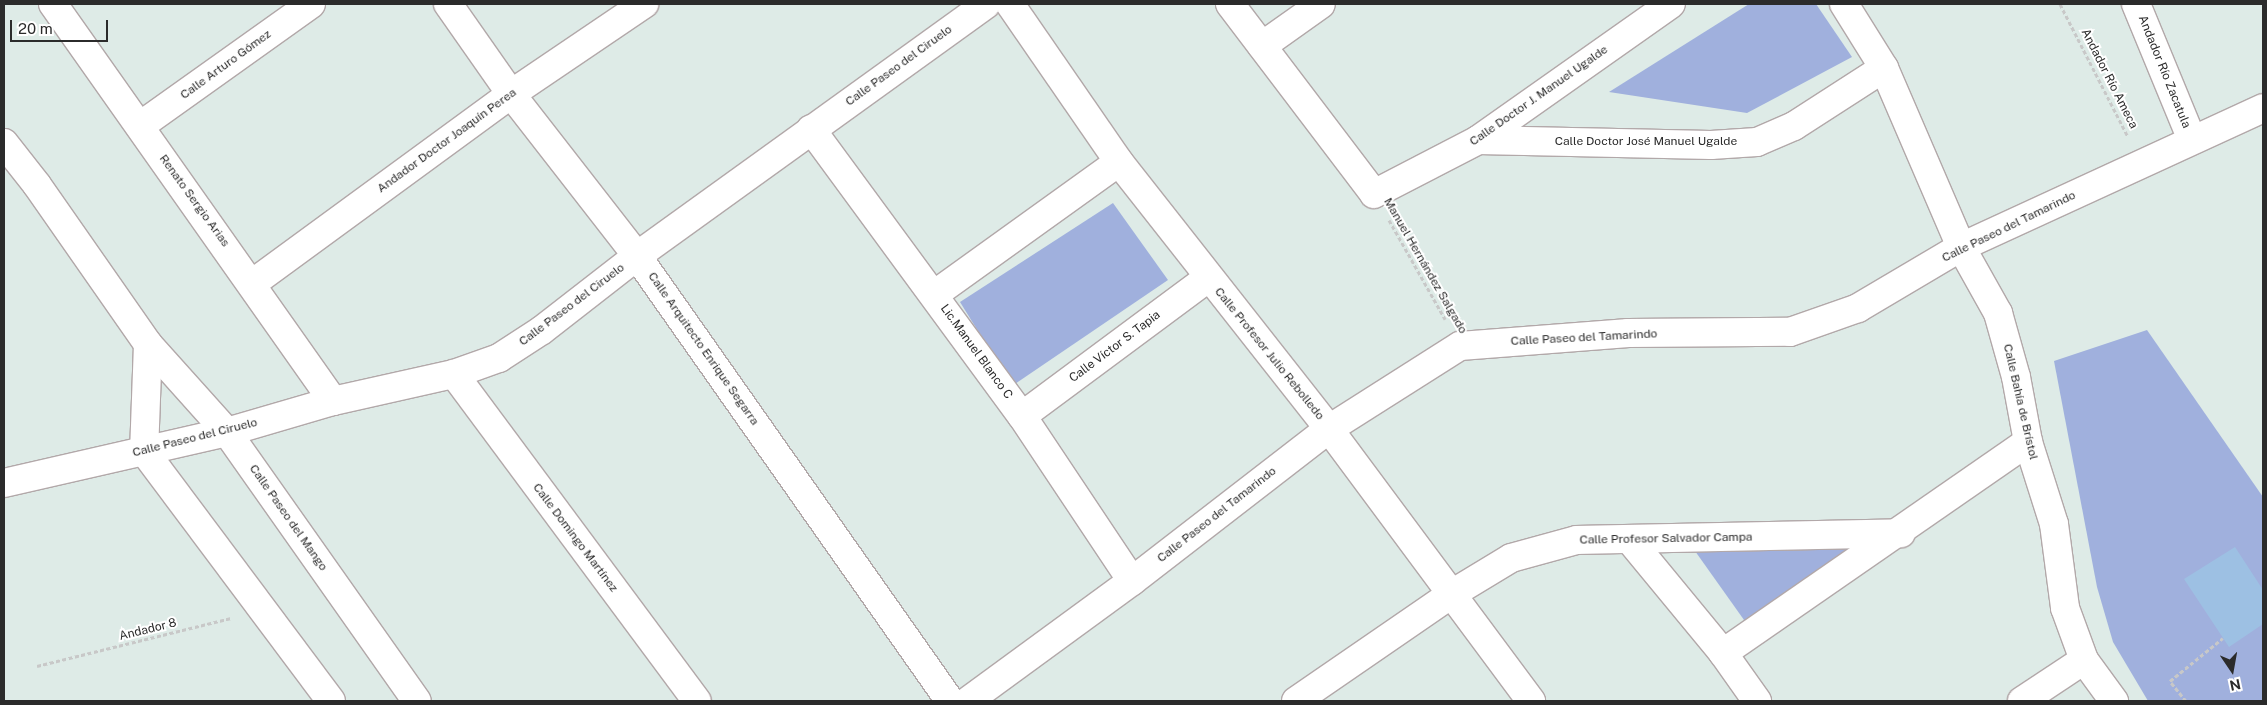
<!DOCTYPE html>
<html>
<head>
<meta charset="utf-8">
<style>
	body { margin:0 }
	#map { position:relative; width:2267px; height:705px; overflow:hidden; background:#deebe7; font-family:"Public Sans",sans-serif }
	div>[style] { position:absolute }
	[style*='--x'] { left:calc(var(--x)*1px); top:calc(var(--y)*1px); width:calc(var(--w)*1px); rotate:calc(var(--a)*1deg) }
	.green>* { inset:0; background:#a0b0dd }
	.pitch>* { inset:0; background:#9dc0e3 }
	.path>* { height:3px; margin-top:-1.5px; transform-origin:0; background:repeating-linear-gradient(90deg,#c8c8c8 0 4px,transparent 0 6.5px) }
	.roads { filter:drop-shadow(1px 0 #b2a8a9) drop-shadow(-1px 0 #b2a8a9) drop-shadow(0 1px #b2a8a9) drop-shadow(0 -1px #b2a8a9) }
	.street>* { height:28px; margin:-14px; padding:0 14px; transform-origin:14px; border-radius:14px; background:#fff }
	.secondary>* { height:28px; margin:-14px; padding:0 14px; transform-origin:14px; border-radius:14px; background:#fff }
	span { translate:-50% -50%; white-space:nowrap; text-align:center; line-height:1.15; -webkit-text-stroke:4px #fff; paint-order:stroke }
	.street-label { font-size:12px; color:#2b2b2b }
	.frame { position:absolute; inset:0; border:5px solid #2b2b2b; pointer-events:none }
	.north { position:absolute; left:2207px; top:645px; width:50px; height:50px; -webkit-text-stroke:4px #fff; paint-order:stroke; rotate:168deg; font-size:14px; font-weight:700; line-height:20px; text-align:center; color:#2b2b2b }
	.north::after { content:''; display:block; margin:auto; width:18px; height:22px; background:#2b2b2b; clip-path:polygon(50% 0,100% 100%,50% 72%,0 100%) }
	.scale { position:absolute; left:10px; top:20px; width:98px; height:22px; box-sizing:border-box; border:2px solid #2b2b2b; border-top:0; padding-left:6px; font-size:15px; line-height:18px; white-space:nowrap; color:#2b2b2b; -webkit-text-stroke:4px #fff; paint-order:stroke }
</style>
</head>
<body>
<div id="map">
	<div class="green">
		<i style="clip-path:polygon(1749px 4px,1816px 4px,1852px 57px,1747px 113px,1609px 92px)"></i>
		<i style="clip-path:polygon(1113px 203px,1168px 280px,1012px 386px,960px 302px)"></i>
		<i style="clip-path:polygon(2147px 330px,2263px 497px,2263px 701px,2148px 701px,2113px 642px,2097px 587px,2054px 361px)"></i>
		<i style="clip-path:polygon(1857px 545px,1749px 627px,1695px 551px)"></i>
	</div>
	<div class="pitch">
		<i style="clip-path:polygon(2235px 547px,2263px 590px,2263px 624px,2229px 647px,2184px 579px)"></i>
	</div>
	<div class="path">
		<i style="--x:2060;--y:4;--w:149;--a:62.9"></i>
		<i style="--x:1389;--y:220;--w:114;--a:60.5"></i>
		<i style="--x:37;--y:666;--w:200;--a:-13.9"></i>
		<i style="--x:2186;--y:701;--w:26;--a:-129"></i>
		<i style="--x:2170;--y:681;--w:68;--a:-39.1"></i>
	</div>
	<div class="roads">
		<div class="street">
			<i style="--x:53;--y:4;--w:486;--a:54.8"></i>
			<i style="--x:448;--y:4;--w:110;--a:55"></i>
			<i style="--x:511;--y:94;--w:205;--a:52.1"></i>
			<i style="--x:637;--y:256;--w:544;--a:54.88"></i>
			<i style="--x:1010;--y:4;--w:192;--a:55.4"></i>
			<i style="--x:1119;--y:162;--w:340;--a:51.8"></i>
			<i style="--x:1329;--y:429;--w:339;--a:53.4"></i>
			<i style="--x:1230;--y:4;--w:238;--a:52.8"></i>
			<i style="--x:1374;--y:194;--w:117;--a:-27.4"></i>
			<i style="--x:1478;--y:140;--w:236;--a:-35.2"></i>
			<i style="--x:1844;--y:4;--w:75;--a:58"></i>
			<i style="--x:1884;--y:68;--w:195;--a:66.7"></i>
			<i style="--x:1961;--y:247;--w:76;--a:60.7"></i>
			<i style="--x:1998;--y:313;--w:66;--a:74.3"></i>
			<i style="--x:2016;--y:377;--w:66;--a:79.5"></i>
			<i style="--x:2028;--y:442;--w:86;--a:72.4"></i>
			<i style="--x:2054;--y:524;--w:85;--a:82.5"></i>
			<i style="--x:2065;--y:608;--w:55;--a:69.9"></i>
			<i style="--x:2084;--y:660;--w:51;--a:53.8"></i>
			<i style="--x:2136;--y:4;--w:147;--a:67.6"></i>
			<i style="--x:1262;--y:46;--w:72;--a:-35.4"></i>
			<i style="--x:140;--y:126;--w:210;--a:-35.5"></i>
			<i style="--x:811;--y:129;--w:356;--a:53.7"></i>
			<i style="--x:1022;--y:416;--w:198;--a:56.3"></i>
			<i style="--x:1478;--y:140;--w:233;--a:1.2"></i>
			<i style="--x:1711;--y:145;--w:46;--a:-3.7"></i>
			<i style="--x:1757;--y:142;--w:40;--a:-23.4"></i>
			<i style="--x:1794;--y:126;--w:107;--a:-32.8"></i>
			<i style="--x:4;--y:143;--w:53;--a:51.8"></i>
			<i style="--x:37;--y:185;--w:194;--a:55.1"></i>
			<i style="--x:148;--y:344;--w:118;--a:48.1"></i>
			<i style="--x:227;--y:432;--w:329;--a:54.8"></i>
			<i style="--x:253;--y:283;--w:320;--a:-36.2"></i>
			<i style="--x:511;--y:94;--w:161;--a:-34.1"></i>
			<i style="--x:935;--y:294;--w:226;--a:-35.7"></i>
			<i style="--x:148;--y:344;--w:107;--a:92.1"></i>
			<i style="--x:144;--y:451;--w:312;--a:53.2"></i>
			<i style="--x:454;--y:374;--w:407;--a:53.4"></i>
			<i style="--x:1022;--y:416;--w:232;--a:-36.6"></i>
			<i style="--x:4;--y:483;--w:229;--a:-12.9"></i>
			<i style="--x:227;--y:432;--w:110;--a:-16.3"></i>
			<i style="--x:333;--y:401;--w:124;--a:-12.6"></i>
			<i style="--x:454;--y:374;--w:48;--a:-19.6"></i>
			<i style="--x:499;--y:358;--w:51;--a:-33.1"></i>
			<i style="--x:542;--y:330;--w:120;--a:-37.9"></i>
			<i style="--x:637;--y:256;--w:430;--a:-35.8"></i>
			<i style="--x:1630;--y:540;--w:146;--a:50.5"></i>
			<i style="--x:1723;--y:653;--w:59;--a:54.7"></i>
			<i style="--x:1723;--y:653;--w:371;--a:-34.7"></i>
			<i style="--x:1296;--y:701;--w:187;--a:-34.5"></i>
			<i style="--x:1450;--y:595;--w:71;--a:-31.2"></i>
			<i style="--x:1511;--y:558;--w:68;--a:-15.3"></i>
			<i style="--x:1577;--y:540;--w:324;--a:-1.2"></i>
			<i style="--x:2022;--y:701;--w:74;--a:-33.5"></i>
		</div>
		<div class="secondary">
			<i style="--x:968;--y:701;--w:203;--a:-36.2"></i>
			<i style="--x:1132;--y:581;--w:249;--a:-37.7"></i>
			<i style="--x:1329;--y:429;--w:155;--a:-32.4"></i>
			<i style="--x:1460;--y:346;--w:169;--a:-4.4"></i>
			<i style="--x:1628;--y:333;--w:162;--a:-0.4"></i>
			<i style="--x:1790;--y:332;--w:72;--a:-19.4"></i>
			<i style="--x:1858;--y:308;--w:120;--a:-30.6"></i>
			<i style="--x:1961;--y:247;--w:332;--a:-24.7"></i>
		</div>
	</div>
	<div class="street-label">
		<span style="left:226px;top:65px;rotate:-36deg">Calle Arturo Gómez</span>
		<span style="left:899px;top:66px;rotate:-36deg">Calle Paseo del Ciruelo</span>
		<span style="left:2164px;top:72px;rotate:68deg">Andador Río Zacatula</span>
		<span style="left:2109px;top:79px;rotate:63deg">Andador Río Ameca</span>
		<span style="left:1539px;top:96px;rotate:-35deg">Calle Doctor J. Manuel Ugalde</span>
		<span style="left:447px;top:141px;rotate:-36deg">Andador Doctor Joaquín Perea</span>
		<span style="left:1646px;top:142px">Calle Doctor José Manuel Ugalde</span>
		<span style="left:194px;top:201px;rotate:54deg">Renato Sergio Arias</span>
		<span style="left:2009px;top:227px;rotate:-26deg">Calle Paseo del Tamarindo</span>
		<span style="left:1425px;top:266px;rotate:60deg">Manuel Hernández Salgado</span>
		<span style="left:572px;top:305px;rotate:-37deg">Calle Paseo del Ciruelo</span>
		<span style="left:1584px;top:338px;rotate:-3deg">Calle Paseo del Tamarindo</span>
		<span style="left:1115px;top:347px;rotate:-37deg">Calle Víctor S. Tapia</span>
		<span style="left:703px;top:349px;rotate:55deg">Calle Arquitecto Enrique Segarra</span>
		<span style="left:976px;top:352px;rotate:54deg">Lic.Manuel Blanco C</span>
		<span style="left:1269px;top:354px;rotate:51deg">Calle Profesor Julio Rebolledo</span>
		<span style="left:2020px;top:402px;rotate:77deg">Calle Bahía de Brístol</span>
		<span style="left:195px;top:438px;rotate:-14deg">Calle Paseo del Ciruelo</span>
		<span style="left:1217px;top:515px;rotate:-38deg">Calle Paseo del Tamarindo</span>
		<span style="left:288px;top:518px;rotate:55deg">Calle Paseo del Mango</span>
		<span style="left:575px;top:538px;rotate:53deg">Calle Domingo Martínez</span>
		<span style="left:1666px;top:539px;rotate:-1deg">Calle Profesor Salvador Campa</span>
		<span style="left:148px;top:630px;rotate:-14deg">Andador 8</span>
	</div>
	<div class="frame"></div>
	<div class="north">N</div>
	<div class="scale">20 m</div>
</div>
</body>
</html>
